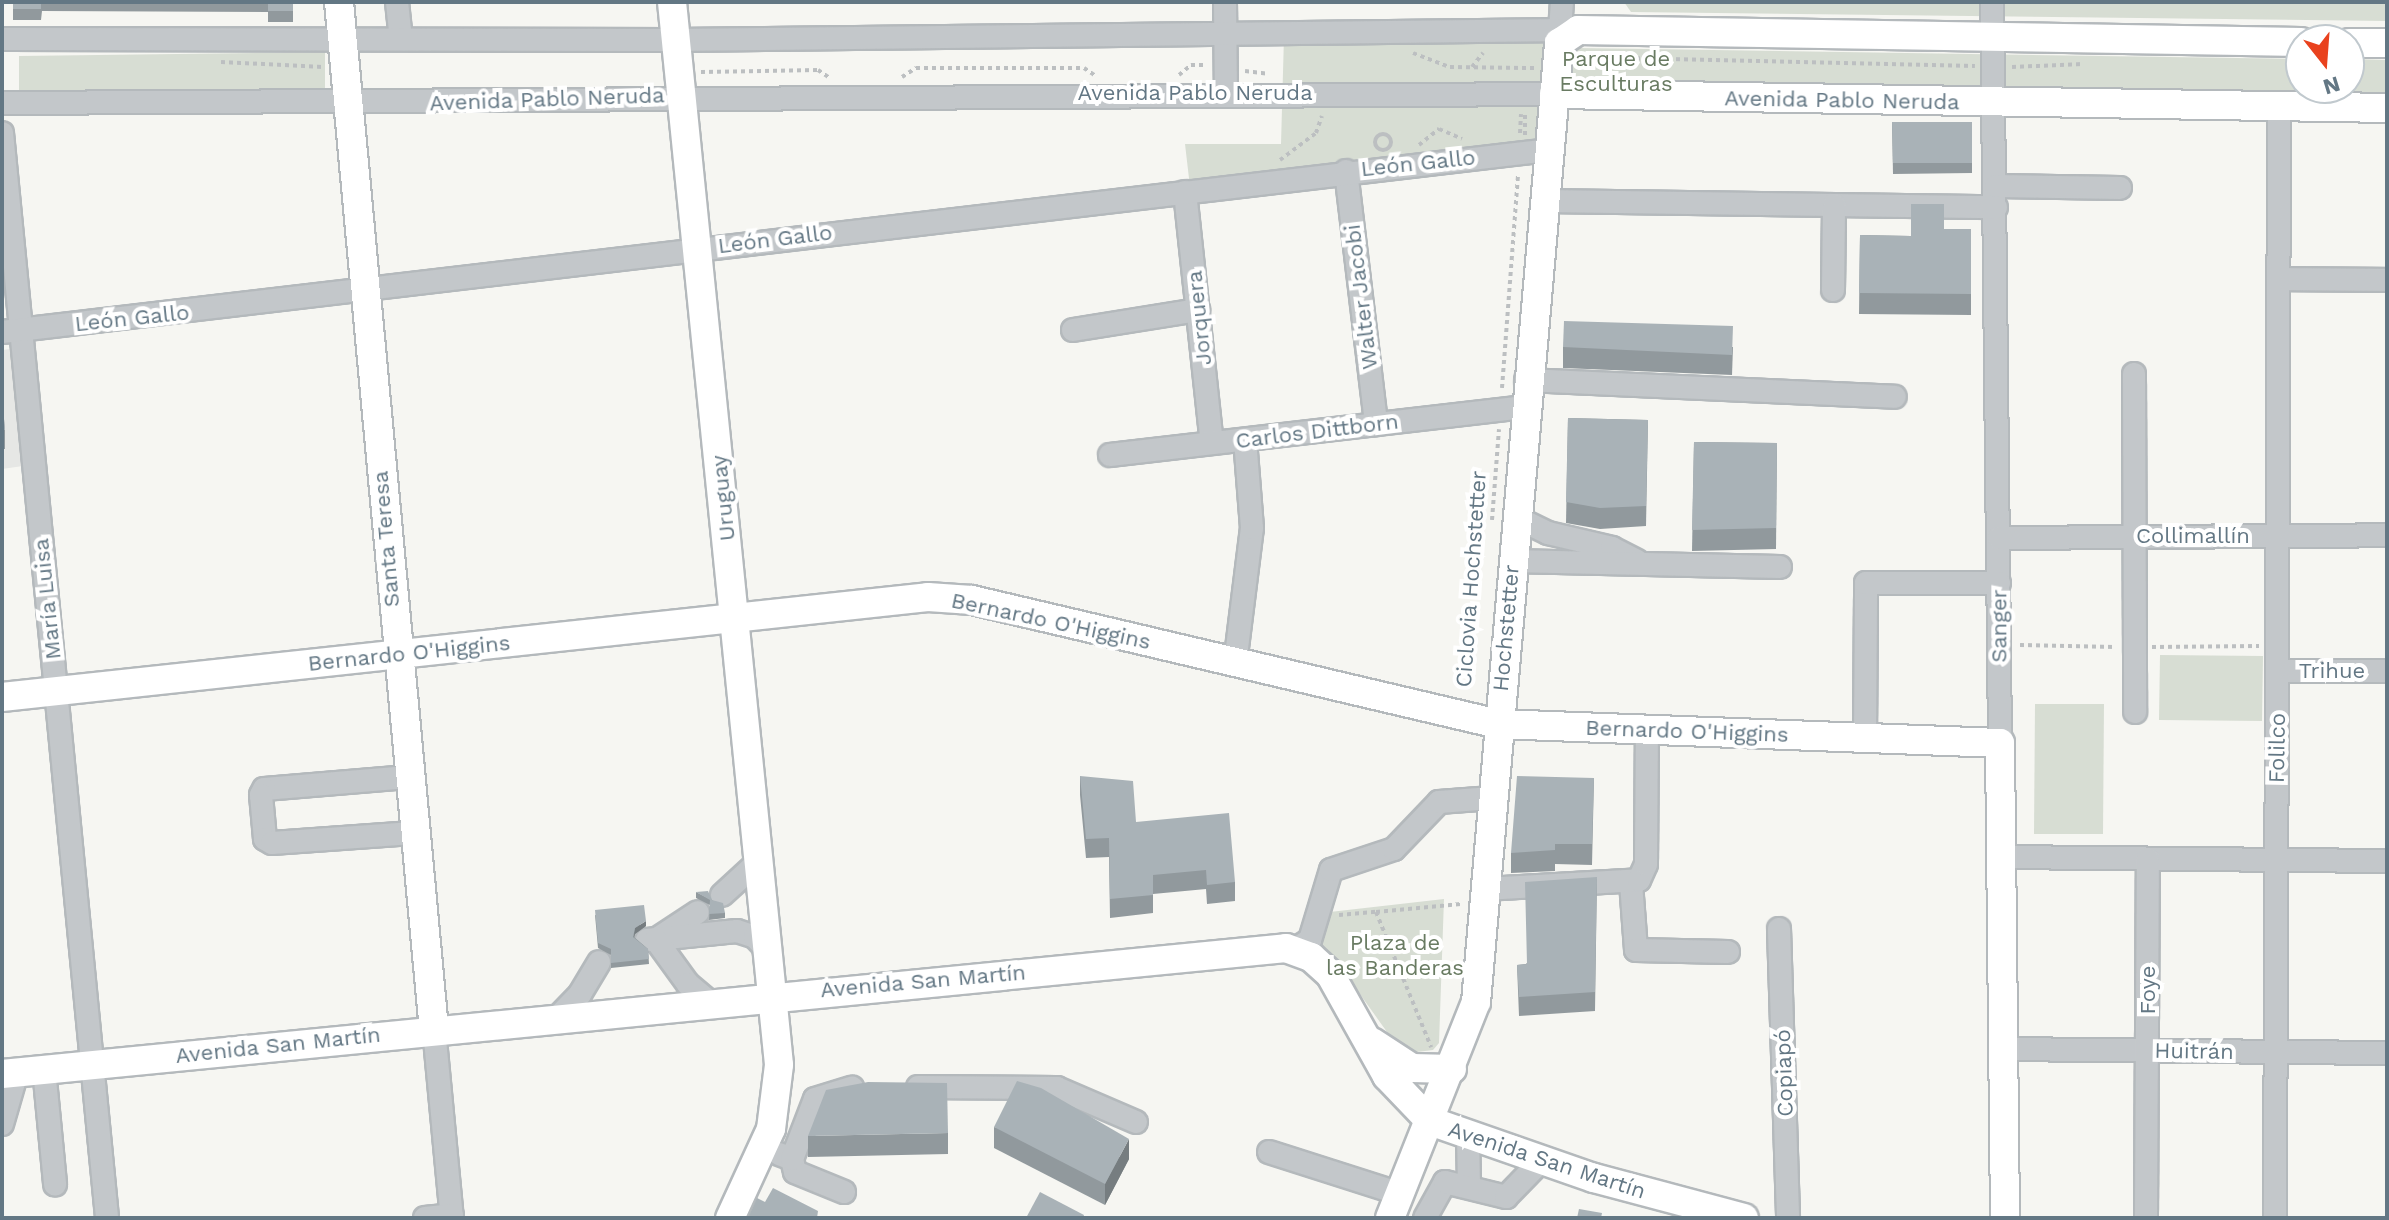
<!DOCTYPE html>
<html>
<head>
<meta charset="utf-8">
<style>
	body { margin:0 }
	#map { position:relative; width:2389px; height:1220px; overflow:hidden; background:#f6f6f2; font-family:"Work Sans",sans-serif }
	div>[style] { position:absolute }
	[style*='--x'] { left:calc(var(--x)*1px); top:calc(var(--y)*1px); width:calc(var(--w)*1px); rotate:calc(var(--a)*1deg) }
	.built>* { inset:0; background:#e6e7e5 }
	.green>* { inset:0; background:#d7ddd3 }
	.path>* { height:4px; margin-top:-2px; transform-origin:0; background:repeating-linear-gradient(90deg,#bcbfc1 0 4px,transparent 0 8px) }
	.path>.ring { margin:-2px; padding:0; box-sizing:content-box; background:none; border:4px solid #bcbfc1; border-radius:50% }
	.roads { filter:drop-shadow(2px 0 #b4b9bc) drop-shadow(-2px 0 #b4b9bc) drop-shadow(0 2px #b4b9bc) drop-shadow(0 -2px #b4b9bc) }
	.minor>* { height:22px; margin:-11px; padding:0 11px; transform-origin:11px; border-radius:11px; background:#c3c7ca }
	.major>* { height:28px; margin:-14px; padding:0 14px; transform-origin:14px; border-radius:14px; background:#fff }
	.wall>* { inset:0; background:#91999d }
	.shaded-wall>* { inset:0; background:#767d80 }
	.building>* { inset:0; background:#a9b2b7 }
	span { translate:-50% -50%; white-space:nowrap; text-align:center; line-height:1.15; -webkit-text-stroke:8px #fff; paint-order:stroke }
	.park-label { font-size:22px; color:#697b62 }
	.street-label { font-size:22px; color:#637784 }
	.frame { position:absolute; inset:0; border:4px solid #637784; pointer-events:none }
	.north { position:absolute; left:2285px; top:24px; width:80px; height:80px; box-sizing:border-box; background:#fff; border:2px solid #c1c9ce; border-radius:50%; rotate:163deg; font-size:22px; font-weight:700; line-height:32px; text-align:center; color:#637784 }
	.north::after { content:''; display:block; margin:auto; width:28px; height:36px; background:#e9421e; clip-path:polygon(50% 0,100% 100%,50% 72%,0 100%) }
</style>
</head>
<body>
<div id="map">
	<div class="built">
		<i style="clip-path:polygon(10px 349px,23px 466px,2px 469px,2px 350px)"></i>
	</div>
	<div class="green">
		<i style="clip-path:polygon(1624px 2px,2387px 2px,2387px 21px,1631px 12px)"></i>
		<i style="clip-path:polygon(1555px 34px,1541px 146px,1190px 187px,1185px 144px,1281px 144px,1284px 36px)"></i>
		<i style="clip-path:polygon(1578px 48px,2301px 59px,2301px 88px,2349px 88px,2349px 59px,2387px 60px,2387px 100px,1570px 92px,1563px 53px)"></i>
		<i style="clip-path:polygon(325px 52px,325px 90px,19px 94px,19px 56px)"></i>
		<i style="clip-path:polygon(2160px 655px,2263px 656px,2262px 721px,2159px 720px)"></i>
		<i style="clip-path:polygon(2035px 704px,2104px 704px,2103px 834px,2034px 834px)"></i>
		<i style="clip-path:polygon(1444px 899px,1439px 1043px,1433px 1050px,1409px 1053px,1397px 1046px,1347px 976px,1322px 951px,1321px 913px)"></i>
	</div>
	<div class="path">
		<i style="--x:1413;--y:53;--w:40;--a:21"></i>
		<i style="--x:1450;--y:67;--w:84;--a:0.7"></i>
		<i style="--x:1580;--y:57;--w:395;--a:1.3"></i>
		<i style="--x:221;--y:62;--w:102;--a:2.8"></i>
		<i style="--x:1472;--y:67;--w:18;--a:-52"></i>
		<i style="--x:2012;--y:67;--w:71;--a:-2.4"></i>
		<i style="--x:1245;--y:71;--w:23;--a:7"></i>
		<i style="--x:701;--y:72;--w:117;--a:-1"></i>
		<i style="--x:818;--y:70;--w:14;--a:34"></i>
		<i style="--x:1179;--y:75;--w:16;--a:-40"></i>
		<i style="--x:1191;--y:65;--w:16;--a:0"></i>
		<i style="--x:902;--y:77;--w:17;--a:-33"></i>
		<i style="--x:916;--y:68;--w:168;--a:0"></i>
		<i style="--x:1084;--y:68;--w:14;--a:34"></i>
		<i style="--x:1520;--y:133;--w:19;--a:-87"></i>
		<i class="ring" style="left:1375px;top:134px;width:12px;height:12px"></i>
		<i style="--x:1525;--y:135;--w:23;--a:-90"></i>
		<i style="--x:1419;--y:145;--w:26;--a:-39"></i>
		<i style="--x:1439;--y:129;--w:25;--a:23"></i>
		<i style="--x:1280;--y:160;--w:45;--a:-36.9"></i>
		<i style="--x:1316;--y:133;--w:18;--a:-71"></i>
		<i style="--x:1502;--y:388;--w:215;--a:-85.7"></i>
		<i style="--x:1492;--y:520;--w:91;--a:-85.6"></i>
		<i style="--x:2020;--y:645;--w:95;--a:1.2"></i>
		<i style="--x:2152;--y:647;--w:107;--a:-0.5"></i>
		<i style="--x:1376;--y:912;--w:85;--a:-5.4"></i>
		<i style="--x:1339;--y:915;--w:37;--a:-5"></i>
		<i style="--x:1376;--y:912;--w:146;--a:67.8"></i>
	</div>
	<div class="roads">
		<div class="minor">
			<i style="--x:397;--y:2;--w:37;--a:84"></i>
			<i style="--x:1225;--y:2;--w:90;--a:89.4"></i>
			<i style="--x:1992;--y:2;--w:741;--a:89.38"></i>
			<i style="--x:1560;--y:30;--w:28;--a:-86"></i>
			<i style="--x:2;--y:39;--w:673;--a:0.09"></i>
			<i style="--x:675;--y:40;--w:898;--a:-0.64"></i>
			<i style="--x:2;--y:103;--w:1552;--a:-0.33"></i>
			<i style="--x:2;--y:133;--w:1090;--a:84.47"></i>
			<i style="--x:1346;--y:171;--w:255;--a:83.2"></i>
			<i style="--x:1996;--y:186;--w:124;--a:0.9"></i>
			<i style="--x:1185;--y:192;--w:252;--a:83.9"></i>
			<i style="--x:1544;--y:201;--w:452;--a:0.8"></i>
			<i style="--x:2279;--y:279;--w:108;--a:0.5"></i>
			<i style="--x:1833;--y:290;--w:85;--a:-89.3"></i>
			<i style="--x:1073;--y:330;--w:127;--a:-9.1"></i>
			<i style="--x:2;--y:332;--w:1557;--a:-6.71"></i>
			<i style="--x:2134;--y:374;--w:338;--a:89.8"></i>
			<i style="--x:1526;--y:380;--w:369;--a:2.6"></i>
			<i style="--x:1110;--y:455;--w:416;--a:-6.6"></i>
			<i style="--x:1515;--y:517;--w:37;--a:26"></i>
			<i style="--x:1548;--y:533;--w:66;--a:13.2"></i>
			<i style="--x:1612;--y:548;--w:28;--a:27"></i>
			<i style="--x:1999;--y:538;--w:388;--a:-0.4"></i>
			<i style="--x:1511;--y:561;--w:269;--a:1.3"></i>
			<i style="--x:1235;--y:664;--w:137;--a:-82.9"></i>
			<i style="--x:1252;--y:528;--w:88;--a:-94.5"></i>
			<i style="--x:2278;--y:671;--w:109;--a:0"></i>
			<i style="--x:1865;--y:738;--w:155;--a:-89.6"></i>
			<i style="--x:1866;--y:583;--w:133;--a:0"></i>
			<i style="--x:408;--y:777;--w:144;--a:175.2"></i>
			<i style="--x:264;--y:789;--w:7;--a:117"></i>
			<i style="--x:261;--y:795;--w:44;--a:84.8"></i>
			<i style="--x:265;--y:839;--w:8;--a:30"></i>
			<i style="--x:272;--y:843;--w:141;--a:-4.1"></i>
			<i style="--x:2002;--y:857;--w:385;--a:0.6"></i>
			<i style="--x:1631;--y:883;--w:67;--a:85.7"></i>
			<i style="--x:1636;--y:950;--w:92;--a:1.2"></i>
			<i style="--x:1485;--y:889;--w:154;--a:-3.3"></i>
			<i style="--x:1639;--y:880;--w:17;--a:-66"></i>
			<i style="--x:1646;--y:864;--w:135;--a:-89.6"></i>
			<i style="--x:722;--y:895;--w:52;--a:-42.6"></i>
			<i style="--x:1779;--y:929;--w:289;--a:88.2"></i>
			<i style="--x:660;--y:937;--w:45;--a:-33.3"></i>
			<i style="--x:647;--y:940;--w:90;--a:-5.7"></i>
			<i style="--x:737;--y:931;--w:19;--a:18"></i>
			<i style="--x:755;--y:937;--w:21;--a:47"></i>
			<i style="--x:656;--y:940;--w:54;--a:54"></i>
			<i style="--x:688;--y:984;--w:26;--a:40"></i>
			<i style="--x:1294;--y:950;--w:19;--a:-32"></i>
			<i style="--x:1310;--y:940;--w:73;--a:-73.3"></i>
			<i style="--x:1331;--y:870;--w:66;--a:-18.4"></i>
			<i style="--x:1394;--y:849;--w:65;--a:-46.2"></i>
			<i style="--x:1439;--y:802;--w:53;--a:-4.3"></i>
			<i style="--x:558;--y:1017;--w:32;--a:-46"></i>
			<i style="--x:580;--y:994;--w:37;--a:-59"></i>
			<i style="--x:434;--y:1029;--w:190;--a:84.6"></i>
			<i style="--x:2002;--y:1049;--w:385;--a:0.6"></i>
			<i style="--x:44;--y:1069;--w:116;--a:84.5"></i>
			<i style="--x:918;--y:1087;--w:139;--a:0.4"></i>
			<i style="--x:1057;--y:1088;--w:86;--a:23.3"></i>
			<i style="--x:2;--y:1124;--w:54;--a:-73.9"></i>
			<i style="--x:1468;--y:1134;--w:53;--a:88.9"></i>
			<i style="--x:1269;--y:1152;--w:139;--a:17.7"></i>
			<i style="--x:779;--y:1154;--w:14;--a:21"></i>
			<i style="--x:792;--y:1159;--w:13;--a:77"></i>
			<i style="--x:795;--y:1172;--w:53;--a:22.2"></i>
			<i style="--x:792;--y:1159;--w:64;--a:-69"></i>
			<i style="--x:815;--y:1099;--w:39;--a:-17"></i>
			<i style="--x:425;--y:1218;--w:27;--a:-6"></i>
			<i style="--x:1425;--y:1218;--w:41;--a:-60.9"></i>
			<i style="--x:1445;--y:1182;--w:63;--a:13.8"></i>
			<i style="--x:1506;--y:1197;--w:52;--a:-45.8"></i>
			<i style="--x:2146;--y:1218;--w:359;--a:-89.7"></i>
			<i style="--x:2275;--y:1218;--w:1111;--a:-89.79"></i>
		</div>
		<div class="major">
			<i style="--x:339;--y:2;--w:1031;--a:84.72"></i>
			<i style="--x:672;--y:2;--w:1068;--a:84.25"></i>
			<i style="--x:779;--y:1065;--w:64;--a:97.1"></i>
			<i style="--x:771;--y:1129;--w:98;--a:114.7"></i>
			<i style="--x:2349;--y:43;--w:38;--a:0"></i>
			<i style="--x:1554;--y:94;--w:833;--a:0.96"></i>
			<i style="--x:2;--y:697;--w:931;--a:-6.16"></i>
			<i style="--x:928;--y:597;--w:44;--a:3.9"></i>
			<i style="--x:972;--y:600;--w:540;--a:13.26"></i>
			<i style="--x:1498;--y:724;--w:502;--a:2.17"></i>
			<i style="--x:2000;--y:743;--w:475;--a:89.4"></i>
			<i style="--x:1372;--y:1042;--w:48;--a:33"></i>
			<i style="--x:1412;--y:1068;--w:40;--a:1.4"></i>
			<i style="--x:2;--y:1074;--w:1290;--a:-5.6"></i>
			<i style="--x:1286;--y:948;--w:27;--a:20"></i>
			<i style="--x:1311;--y:957;--w:25;--a:42"></i>
			<i style="--x:1330;--y:974;--w:117;--a:60.8"></i>
			<i style="--x:1387;--y:1076;--w:62;--a:46.3"></i>
			<i style="--x:1430;--y:1121;--w:174;--a:19.2"></i>
			<i style="--x:1594;--y:1178;--w:155;--a:14.9"></i>
			<i style="--x:1390;--y:1218;--w:232;--a:-68.3"></i>
			<i style="--x:1476;--y:1002;--w:963;--a:-85.05"></i>
			<i style="--x:1559;--y:43;--w:23;--a:-34"></i>
			<i style="--x:1578;--y:30;--w:723;--a:0.95"></i>
		</div>
	</div>
	<div class="wall">
		<i style="clip-path:polygon(13px 2px,293px 2px,293px 22px,268px 22px,268px 12px,42px 11px,41px 20px,13px 20px)"></i>
		<i style="clip-path:polygon(1892px 122px,1972px 122px,1972px 173px,1893px 174px)"></i>
		<i style="clip-path:polygon(1944px 229px,1971px 229px,1971px 315px,1859px 314px,1860px 235px,1911px 236px)"></i>
		<i style="clip-path:polygon(1563px 347px,1733px 347px,1732px 375px,1563px 368px)"></i>
		<i style="clip-path:polygon(2px 398px,5px 430px,5px 449px,2px 449px)"></i>
		<i style="clip-path:polygon(1568px 418px,1648px 420px,1646px 526px,1600px 529px,1566px 523px)"></i>
		<i style="clip-path:polygon(1694px 442px,1777px 443px,1776px 549px,1692px 551px)"></i>
		<i style="clip-path:polygon(1080px 776px,1136px 822px,1235px 882px,1235px 901px,1207px 904px,1206px 889px,1153px 894px,1153px 913px,1110px 918px,1109px 857px,1086px 858px,1080px 795px)"></i>
		<i style="clip-path:polygon(1594px 778px,1592px 865px,1555px 864px,1555px 871px,1511px 873px,1511px 853px)"></i>
		<i style="clip-path:polygon(1597px 877px,1595px 1011px,1519px 1016px,1517px 965px,1526px 964px)"></i>
		<i style="clip-path:polygon(696px 892px,712px 900px,725px 913px,725px 918px,709px 920px,710px 905px,696px 898px)"></i>
		<i style="clip-path:polygon(595px 915px,646px 926px,635px 934px,634px 937px,648px 949px,649px 964px,611px 968px,611px 955px,598px 948px)"></i>
		<i style="clip-path:polygon(994px 1127px,1129px 1159px,1105px 1205px,994px 1148px)"></i>
		<i style="clip-path:polygon(948px 1133px,948px 1154px,808px 1157px,808px 1136px)"></i>
	</div>
	<div class="shaded-wall">
		<i style="clip-path:polygon(646px 921px,646px 926px,635px 934px,633px 942px,635px 928px)"></i>
		<i style="clip-path:polygon(1129px 1139px,1129px 1159px,1105px 1205px,1105px 1184px)"></i>
	</div>
	<div class="building">
		<i style="clip-path:polygon(13px 2px,41px 2px,41px 9px,13px 9px)"></i>
		<i style="clip-path:polygon(268px 2px,293px 2px,293px 11px,268px 11px)"></i>
		<i style="clip-path:polygon(1892px 122px,1972px 122px,1972px 163px,1893px 163px)"></i>
		<i style="clip-path:polygon(1911px 204px,1944px 204px,1944px 229px,1971px 229px,1971px 294px,1859px 293px,1860px 235px,1911px 236px)"></i>
		<i style="clip-path:polygon(1564px 321px,1733px 326px,1732px 355px,1563px 347px)"></i>
		<i style="clip-path:polygon(2px 398px,5px 430px,2px 430px)"></i>
		<i style="clip-path:polygon(1568px 418px,1648px 420px,1646px 506px,1600px 508px,1566px 502px)"></i>
		<i style="clip-path:polygon(1694px 442px,1777px 443px,1776px 528px,1692px 530px)"></i>
		<i style="clip-path:polygon(1080px 776px,1133px 781px,1136px 822px,1229px 813px,1235px 882px,1207px 885px,1206px 870px,1153px 875px,1153px 895px,1110px 899px,1109px 838px,1086px 839px)"></i>
		<i style="clip-path:polygon(1517px 776px,1594px 778px,1592px 844px,1555px 844px,1555px 850px,1511px 853px)"></i>
		<i style="clip-path:polygon(1597px 877px,1595px 992px,1519px 997px,1517px 965px,1527px 964px,1525px 882px)"></i>
		<i style="clip-path:polygon(708px 891px,712px 900px,723px 903px,725px 913px,709px 914px,710px 900px,696px 892px)"></i>
		<i style="clip-path:polygon(644px 905px,646px 921px,635px 928px,633px 937px,648px 949px,649px 959px,611px 963px,611px 949px,598px 943px,595px 910px)"></i>
		<i style="clip-path:polygon(1017px 1081px,1041px 1088px,1129px 1139px,1105px 1184px,994px 1127px)"></i>
		<i style="clip-path:polygon(868px 1082px,947px 1083px,948px 1133px,808px 1136px,826px 1090px)"></i>
		<i style="clip-path:polygon(773px 1188px,818px 1211px,817px 1218px,748px 1218px,757px 1198px,765px 1202px)"></i>
		<i style="clip-path:polygon(1040px 1192px,1084px 1215px,1083px 1218px,1026px 1218px)"></i>
		<i style="clip-path:polygon(1579px 1209px,1602px 1213px,1601px 1218px,1577px 1218px)"></i>
	</div>
	<div class="park-label">
		<span style="left:1616px;top:71px">Parque de<br>Esculturas</span>
		<span style="left:1395px;top:955px">Plaza de<br>las Banderas</span>
	</div>
	<div class="street-label">
		<span style="left:1195px;top:93px">Avenida Pablo Neruda</span>
		<span style="left:547px;top:99px;rotate:-2deg">Avenida Pablo Neruda</span>
		<span style="left:1842px;top:100px;rotate:1deg">Avenida Pablo Neruda</span>
		<span style="left:1418px;top:163px;rotate:-6deg">León Gallo</span>
		<span style="left:775px;top:239px;rotate:-7deg">León Gallo</span>
		<span style="left:1361px;top:297px;rotate:-97deg">Walter Jacobi</span>
		<span style="left:132px;top:318px;rotate:-6deg">León Gallo</span>
		<span style="left:1199px;top:318px;rotate:-96deg">Jorquera</span>
		<span style="left:1317px;top:431px;rotate:-7deg">Carlos Dittborn</span>
		<span style="left:723px;top:498px;rotate:-96deg">Uruguay</span>
		<span style="left:2193px;top:536px">Collimallín</span>
		<span style="left:386px;top:539px;rotate:-95deg">Santa Teresa</span>
		<span style="left:1471px;top:579px;rotate:-86deg">Ciclovia Hochstetter</span>
		<span style="left:47px;top:599px;rotate:-96deg">María Luisa</span>
		<span style="left:1051px;top:621px;rotate:12deg">Bernardo O'Higgins</span>
		<span style="left:1999px;top:626px;rotate:-90deg">Sanger</span>
		<span style="left:1506px;top:628px;rotate:-85deg">Hochstetter</span>
		<span style="left:409px;top:653px;rotate:-6deg">Bernardo O'Higgins</span>
		<span style="left:2332px;top:671px">Trihue</span>
		<span style="left:1687px;top:731px;rotate:2deg">Bernardo O'Higgins</span>
		<span style="left:2277px;top:748px;rotate:-89deg">Folilco</span>
		<span style="left:923px;top:981px;rotate:-5deg">Avenida San Martín</span>
		<span style="left:2148px;top:990px;rotate:-90deg">Foye</span>
		<span style="left:278px;top:1045px;rotate:-6deg">Avenida San Martín</span>
		<span style="left:2194px;top:1051px;rotate:1deg">Huitrán</span>
		<span style="left:1784px;top:1073px;rotate:-92deg">Copiapó</span>
		<span style="left:1547px;top:1160px;rotate:18deg">Avenida San Martín</span>
	</div>
	<div class="frame"></div>
	<div class="north">N</div>
</div>
</body>
</html>
